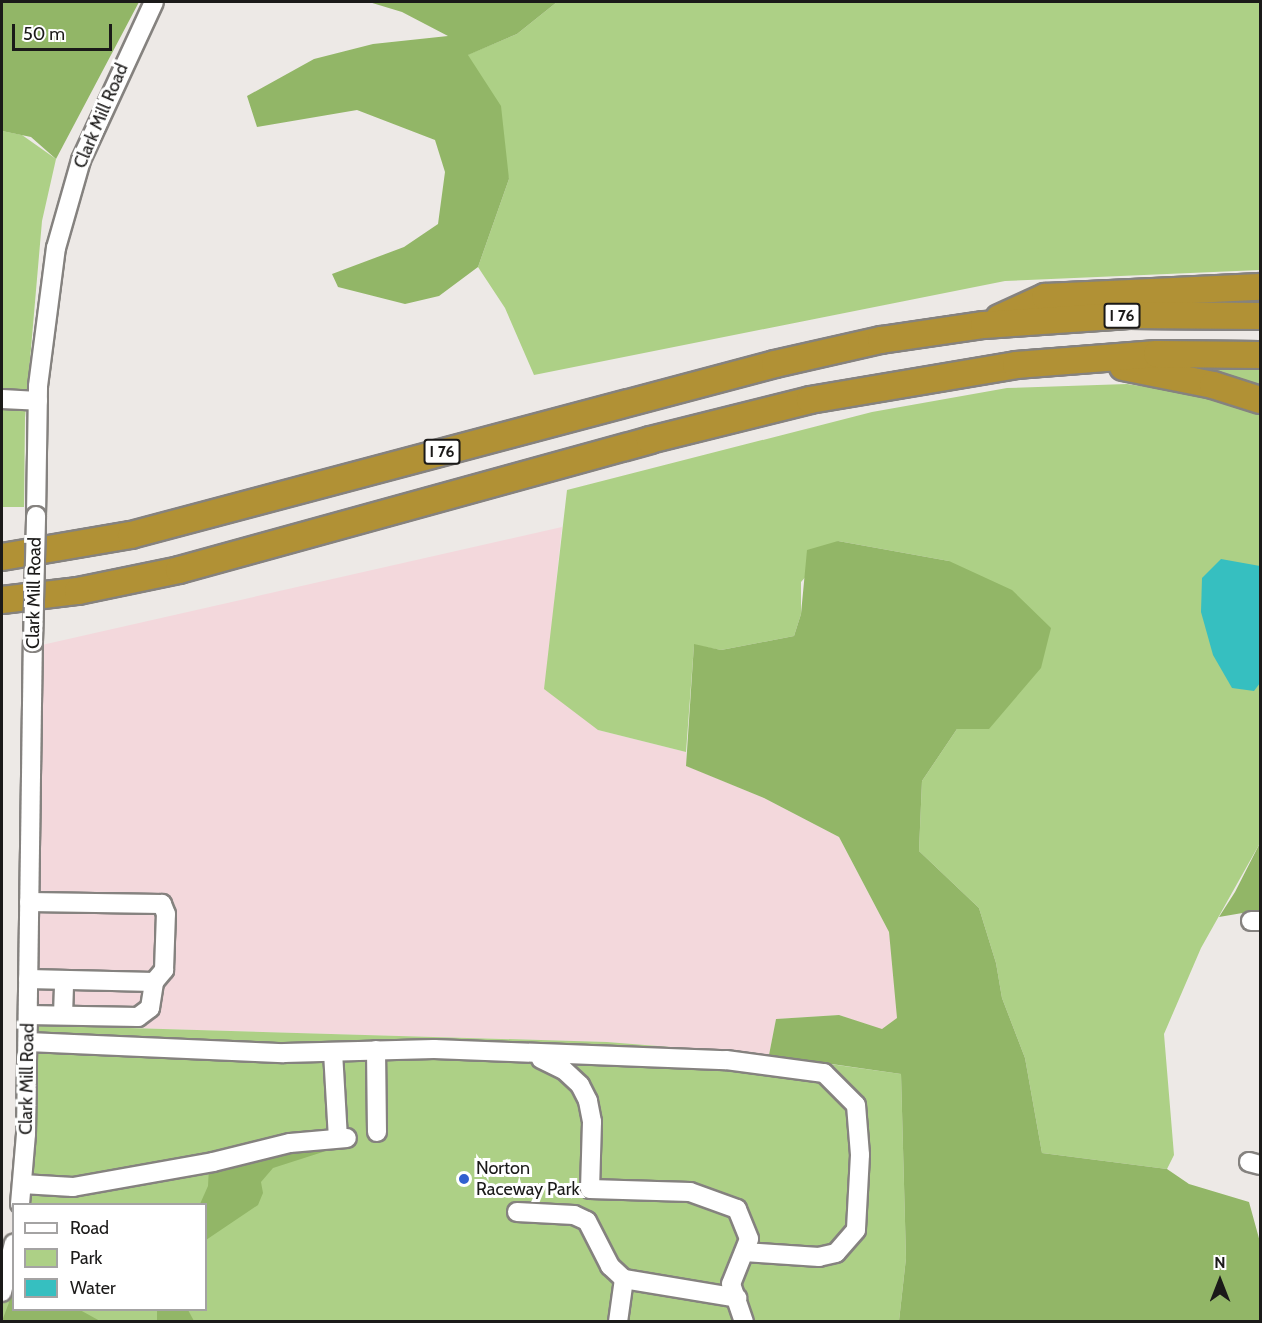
<!DOCTYPE html>
<html>
<head>
<meta charset="utf-8">
<style>
	body { margin:0 }
	#map { position:relative; width:1262px; height:1323px; overflow:hidden; background:#ede9e6; font-family:Cabin,sans-serif }
	div>[style] { position:absolute }
	[style*='--x'] { left:calc(var(--x)*1px); top:calc(var(--y)*1px); width:calc(var(--w)*1px); rotate:calc(var(--a)*1deg) }
	.industrial>* { inset:0; background:#f3d8dc }
	.green>* { inset:0; background:#add086 }
	.forest>* { inset:0; background:#92b667 }
	.water>* { inset:0; background:#36bfc0 }
	.roads { filter:drop-shadow(2px 0 #85827f) drop-shadow(-2px 0 #85827f) drop-shadow(0 2px #85827f) drop-shadow(0 -2px #85827f) }
	.minor>* { height:18px; margin:-9px; padding:0 9px; transform-origin:9px; border-radius:9px; background:#fff }
	.highway>* { height:26px; margin:-13px; padding:0 13px; transform-origin:13px; border-radius:13px; background:#b19135 }
	.bridges { filter:drop-shadow(2px 0 #85827f) drop-shadow(-2px 0 #85827f) drop-shadow(0 2px #85827f) drop-shadow(0 -2px #85827f) }
	.minor-bridge>* { height:18px; margin:-9px; padding:0 9px; transform-origin:9px; border-radius:9px; background:#fff }
	.dots>* { width:16px; height:16px; translate:-50% -50%; box-sizing:border-box; border:3px solid #fff; border-radius:50% }
	span { translate:-50% -50%; white-space:nowrap; text-align:center; line-height:1.15; -webkit-text-stroke:6px #fff; paint-order:stroke }
	.shield-label span { padding:2px 4px; background:#fff; border:2px solid; border-radius:4px; -webkit-text-stroke-width:0 }
	.shield-label { font-size:16px; color:#1b1a19; font-weight:700 }
	.street-label { font-size:18px; color:#1b1a19 }
	.poi-label { font-size:18px; color:#1b1a19 }
	.left { translate:0 -50%; text-align:left }
	.frame { position:absolute; inset:0; border:3px solid #1b1a19; pointer-events:none }
	.legend { position:absolute; left:12px; top:1203px; width:195px; height:108px; box-sizing:border-box; background:#fff; border:2px solid #a4a3a3; margin:0; padding:8px 10px; list-style:none; font-size:18px; color:#1b1a19 }
	.legend li { display:flex; align-items:center; gap:12px; height:30px }
	.legend b { width:30px; border:2px solid #a4a3a3 }
	.north { position:absolute; left:1190px; top:1251px; width:60px; height:60px; -webkit-text-stroke:4px #fff; paint-order:stroke; rotate:0deg; font-size:16px; font-weight:700; line-height:24px; text-align:center; color:#1b1a19 }
	.north::after { content:''; display:block; margin:auto; width:21px; height:27px; background:#1b1a19; clip-path:polygon(50% 0,100% 100%,50% 72%,0 100%) }
	.scale { position:absolute; left:12px; top:24px; width:100px; height:27px; box-sizing:border-box; border:3px solid #1b1a19; border-top:0; padding-left:8px; font-size:18px; line-height:21px; white-space:nowrap; color:#1b1a19; -webkit-text-stroke:4px #fff; paint-order:stroke }
</style>
</head>
<body>
<div id="map">
	<div class="industrial">
		<i style="clip-path:polygon(562px 527px,554px 603px,598px 730px,686px 752px,687px 766px,764px 798px,839px 837px,889px 932px,898px 1018px,882px 1030px,839px 1015px,776px 1019px,769px 1055px,607px 1042px,28px 1025px,33px 647px)"></i>
	</div>
	<div class="green">
		<i style="clip-path:polygon(557px 2px,1260px 2px,1260px 270px,1005px 281px,534px 375px,505px 308px,478px 267px,509px 179px,467px 55px,517px 34px)"></i>
		<i style="clip-path:polygon(2px 131px,22px 135px,56px 159px,42px 221px,25px 418px,24px 507px,2px 507px)"></i>
		<i style="clip-path:polygon(1181px 365px,1260px 368px,1260px 392px)"></i>
		<i style="clip-path:polygon(1127px 384px,1194px 394px,1260px 415px,1260px 843px,1201px 948px,1164px 1034px,1174px 1155px,1167px 1169px,1042px 1153px,1025px 1058px,1002px 998px,996px 963px,979px 908px,919px 851px,922px 781px,957px 729px,989px 729px,949px 561px,838px 541px,801px 582px,801px 614px,794px 636px,721px 650px,694px 645px,686px 752px,598px 730px,544px 689px,567px 490px,872px 412px,1007px 388px)"></i>
		<i style="clip-path:polygon(28px 1025px,607px 1042px,759px 1054px,901px 1074px,906px 1258px,899px 1321px,2px 1322px,2px 1292px,13px 1243px,14px 1310px,206px 1310px,206px 1204px,20px 1204px)"></i>
	</div>
	<div class="forest">
		<i style="clip-path:polygon(2px 2px,139px 2px,56px 159px,31px 137px,2px 131px)"></i>
		<i style="clip-path:polygon(369px 2px,557px 2px,517px 34px,468px 55px,501px 106px,509px 179px,478px 267px,439px 296px,405px 304px,338px 287px,332px 274px,404px 247px,438px 224px,445px 172px,435px 140px,357px 110px,257px 127px,247px 96px,314px 59px,373px 44px,448px 36px,402px 12px)"></i>
		<i style="clip-path:polygon(838px 541px,949px 561px,1012px 590px,1051px 628px,1041px 668px,989px 729px,957px 729px,922px 781px,919px 851px,979px 908px,996px 963px,1002px 998px,1025px 1058px,1042px 1153px,1167px 1169px,1189px 1184px,1249px 1202px,1260px 1242px,1260px 1321px,899px 1321px,906px 1258px,901px 1074px,769px 1055px,776px 1019px,839px 1015px,882px 1029px,897px 1018px,889px 932px,839px 837px,764px 798px,686px 766px,694px 644px,721px 650px,794px 636px,801px 614px,807px 550px)"></i>
		<i style="clip-path:polygon(1260px 843px,1260px 910px,1219px 917px,1235px 892px)"></i>
		<i style="clip-path:polygon(326px 1144px,329px 1150px,273px 1168px,261px 1182px,263px 1193px,258px 1205px,206px 1240px,206px 1204px,200px 1204px,208px 1186px,209px 1167px)"></i>
		<i style="clip-path:polygon(13px 1292px,14px 1310px,80px 1310px,100px 1321px,2px 1321px)"></i>
		<i style="clip-path:polygon(157px 1310px,188px 1310px,194px 1321px,157px 1321px)"></i>
	</div>
	<div class="water">
		<i style="clip-path:polygon(1221px 559px,1260px 566px,1260px 683px,1254px 691px,1232px 688px,1213px 655px,1201px 612px,1202px 578px)"></i>
	</div>
	<div class="roads">
		<div class="minor">
			<i style="--x:2;--y:399;--w:36;--a:3"></i>
			<i style="--x:36;--y:516;--w:130;--a:-89.1"></i>
			<i style="--x:38;--y:386;--w:139;--a:-82.6"></i>
			<i style="--x:56;--y:248;--w:91;--a:-74.1"></i>
			<i style="--x:81;--y:160;--w:174;--a:-65.2"></i>
			<i style="--x:1251;--y:921;--w:9;--a:0"></i>
			<i style="--x:28;--y:979;--w:126;--a:1.4"></i>
			<i style="--x:154;--y:982;--w:16;--a:-50"></i>
			<i style="--x:164;--y:970;--w:56;--a:-88"></i>
			<i style="--x:166;--y:914;--w:11;--a:-112"></i>
			<i style="--x:162;--y:904;--w:133;--a:-179.1"></i>
			<i style="--x:28;--y:1015;--w:110;--a:1"></i>
			<i style="--x:138;--y:1017;--w:15;--a:-37"></i>
			<i style="--x:150;--y:1008;--w:26;--a:-81"></i>
			<i style="--x:63;--y:1015;--w:35;--a:-88"></i>
			<i style="--x:28;--y:1042;--w:256;--a:2.5"></i>
			<i style="--x:284;--y:1053;--w:150;--a:-1.5"></i>
			<i style="--x:434;--y:1049;--w:292;--a:2.2"></i>
			<i style="--x:726;--y:1060;--w:99;--a:7.6"></i>
			<i style="--x:824;--y:1073;--w:45;--a:45"></i>
			<i style="--x:856;--y:1105;--w:50;--a:85.4"></i>
			<i style="--x:860;--y:1155;--w:75;--a:93.1"></i>
			<i style="--x:856;--y:1230;--w:30;--a:131"></i>
			<i style="--x:836;--y:1253;--w:17;--a:167"></i>
			<i style="--x:819;--y:1257;--w:75;--a:-176.2"></i>
			<i style="--x:376;--y:1050;--w:82;--a:89.3"></i>
			<i style="--x:333;--y:1052;--w:86;--a:86.7"></i>
			<i style="--x:541;--y:1059;--w:25;--a:26"></i>
			<i style="--x:564;--y:1070;--w:22;--a:43"></i>
			<i style="--x:580;--y:1085;--w:18;--a:63"></i>
			<i style="--x:588;--y:1101;--w:21;--a:79"></i>
			<i style="--x:592;--y:1122;--w:67;--a:91.7"></i>
			<i style="--x:590;--y:1189;--w:100;--a:1.7"></i>
			<i style="--x:690;--y:1192;--w:50;--a:19.9"></i>
			<i style="--x:737;--y:1209;--w:32;--a:68"></i>
			<i style="--x:749;--y:1239;--w:48;--a:111.8"></i>
			<i style="--x:731;--y:1284;--w:40;--a:71.1"></i>
			<i style="--x:1249;--y:1162;--w:11;--a:15"></i>
			<i style="--x:22;--y:1184;--w:51;--a:3.4"></i>
			<i style="--x:73;--y:1187;--w:142;--a:-10.1"></i>
			<i style="--x:213;--y:1162;--w:79;--a:-13.9"></i>
			<i style="--x:290;--y:1143;--w:57;--a:-5"></i>
			<i style="--x:20;--y:1204;--w:70;--a:-85.1"></i>
			<i style="--x:26;--y:1134;--w:492;--a:-89.2"></i>
			<i style="--x:517;--y:1212;--w:57;--a:3"></i>
			<i style="--x:574;--y:1215;--w:14;--a:25"></i>
			<i style="--x:587;--y:1221;--w:51;--a:62.9"></i>
			<i style="--x:610;--y:1266;--w:19;--a:43"></i>
			<i style="--x:2;--y:1292;--w:50;--a:-76.2"></i>
			<i style="--x:618;--y:1322;--w:43;--a:-82.1"></i>
			<i style="--x:624;--y:1279;--w:115;--a:9.5"></i>
		</div>
		<div class="highway">
			<i style="--x:999;--y:318;--w:51;--a:-24.5"></i>
			<i style="--x:1045;--y:297;--w:215;--a:-2.7"></i>
			<i style="--x:1123;--y:367;--w:92;--a:11.3"></i>
			<i style="--x:1213;--y:385;--w:49;--a:17.7"></i>
			<i style="--x:2;--y:557;--w:131;--a:-9.7"></i>
			<i style="--x:131;--y:535;--w:666;--a:-14.87"></i>
			<i style="--x:775;--y:364;--w:109;--a:-12.8"></i>
			<i style="--x:881;--y:340;--w:104;--a:-8.3"></i>
			<i style="--x:984;--y:325;--w:145;--a:-3.9"></i>
			<i style="--x:1129;--y:315;--w:131;--a:0.4"></i>
			<i style="--x:2;--y:600;--w:77;--a:-6.8"></i>
			<i style="--x:78;--y:591;--w:103;--a:-11.7"></i>
			<i style="--x:179;--y:570;--w:489;--a:-15.4"></i>
			<i style="--x:650;--y:440;--w:165;--a:-14"></i>
			<i style="--x:810;--y:400;--w:209;--a:-9.6"></i>
			<i style="--x:1016;--y:365;--w:141;--a:-4.5"></i>
			<i style="--x:1157;--y:354;--w:103;--a:0.6"></i>
		</div>
	</div>
	<div class="bridges">
		<div class="minor-bridge">
			<i style="--x:33;--y:642;--w:126;--a:-88.6"></i>
		</div>
	</div>
	<div class="dots">
		<i style="left:464px;top:1179px;background:#3160cf"></i>
	</div>
	<div class="shield-label">
		<span style="left:1122px;top:316px">I 76</span>
		<span style="left:442px;top:452px">I 76</span>
	</div>
	<div class="street-label">
		<span style="left:101px;top:116px;rotate:-67deg">Clark Mill Road</span>
		<span style="left:34px;top:593px;rotate:-89deg">Clark Mill Road</span>
		<span style="left:27px;top:1079px;rotate:-89deg">Clark Mill Road</span>
	</div>
	<div class="poi-label">
		<span class="left" style="left:476px;top:1179px">Norton<br>Raceway Park</span>
	</div>
	<div class="frame"></div>
	<ul class="legend">
	<li><b style="height:8px;background:#fff"></b>Road</li>
	<li><b style="height:16px;background:#add086"></b>Park</li>
	<li><b style="height:16px;background:#36bfc0"></b>Water</li>
	</ul>
	<div class="north">N</div>
	<div class="scale">50 m</div>
</div>
</body>
</html>
